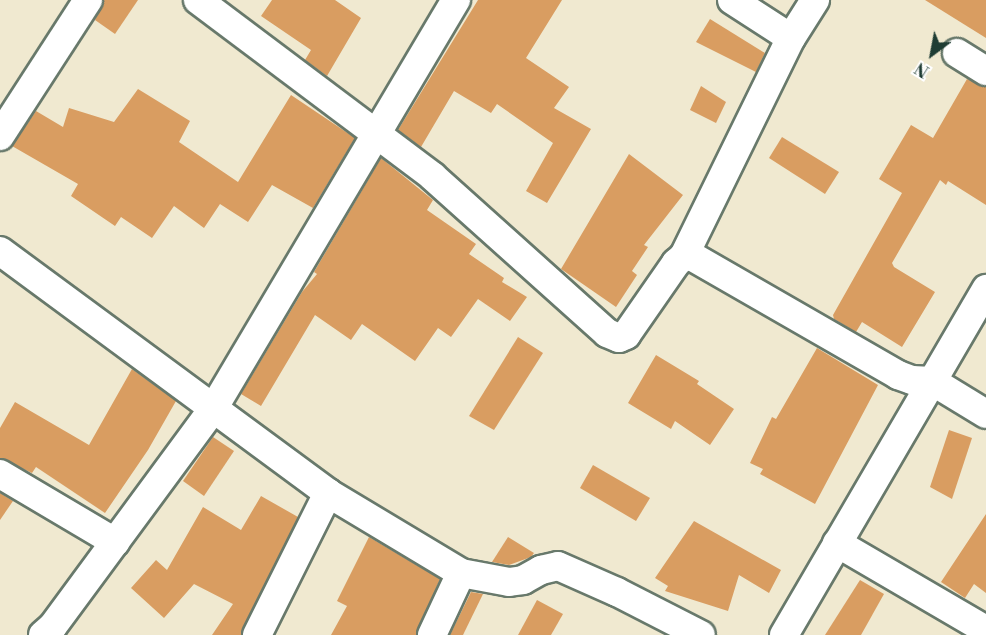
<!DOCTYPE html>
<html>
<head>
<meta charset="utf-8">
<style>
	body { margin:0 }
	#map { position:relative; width:986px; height:635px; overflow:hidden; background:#f0e9d0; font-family:"Libre Bodoni",serif }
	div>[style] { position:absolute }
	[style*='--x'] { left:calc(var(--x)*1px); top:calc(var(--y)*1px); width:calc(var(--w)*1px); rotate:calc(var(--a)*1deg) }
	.building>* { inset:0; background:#d99d61 }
	.roads { filter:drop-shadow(2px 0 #68796b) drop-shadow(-2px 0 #68796b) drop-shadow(0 2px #68796b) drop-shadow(0 -2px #68796b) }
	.minor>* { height:28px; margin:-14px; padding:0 14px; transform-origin:14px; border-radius:14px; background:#fff }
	span { translate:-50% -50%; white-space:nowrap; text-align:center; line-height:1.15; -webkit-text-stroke:6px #fff; paint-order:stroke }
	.north { position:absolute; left:902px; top:24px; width:60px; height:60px; -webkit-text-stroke:4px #fff; paint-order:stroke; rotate:212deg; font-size:16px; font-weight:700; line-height:24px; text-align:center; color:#1f3d34 }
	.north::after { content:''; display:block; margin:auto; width:21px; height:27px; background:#1f3d34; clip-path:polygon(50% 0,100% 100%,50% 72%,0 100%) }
</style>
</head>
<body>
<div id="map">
	<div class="building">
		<i style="clip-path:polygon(104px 0,138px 0,115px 34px,95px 20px)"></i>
		<i style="clip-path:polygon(272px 0,335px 0,361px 18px,327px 76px,305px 60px,311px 50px,261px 16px)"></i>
		<i style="clip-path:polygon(478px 0,562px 0,526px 58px,569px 87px,554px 108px,591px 129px,547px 203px,526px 191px,553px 143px,497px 104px,491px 113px,454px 91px,421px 147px,398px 130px)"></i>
		<i style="clip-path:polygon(925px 0,986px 0,986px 38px)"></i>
		<i style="clip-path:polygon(710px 19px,765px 53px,756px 72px,696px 42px)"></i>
		<i style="clip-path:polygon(967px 79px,986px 87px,986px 205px,948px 181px,946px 185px,940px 180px,892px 263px,894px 267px,935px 292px,902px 347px,862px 322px,856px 332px,834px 319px,833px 315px,902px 193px,879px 179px,911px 125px,933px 138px)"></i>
		<i style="clip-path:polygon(701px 86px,726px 102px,716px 123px,690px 110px)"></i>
		<i style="clip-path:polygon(138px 89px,190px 121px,179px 142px,238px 182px,291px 95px,355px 138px,313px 208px,272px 185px,248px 222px,220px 204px,204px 228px,174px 206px,152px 238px,121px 217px,115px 226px,71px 196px,78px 184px,12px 146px,36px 111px,63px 127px,69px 108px,114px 122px)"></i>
		<i style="clip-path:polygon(782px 137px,839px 172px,825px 194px,769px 158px)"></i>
		<i style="clip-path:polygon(629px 154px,683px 195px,644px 245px,648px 247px,632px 271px,637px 275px,616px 307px,561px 269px)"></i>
		<i style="clip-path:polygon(381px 158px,433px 200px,427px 210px,476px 244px,469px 254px,504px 278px,502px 282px,527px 297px,510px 321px,478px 299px,451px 337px,438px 328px,415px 361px,362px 324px,351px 340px,315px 315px,261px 406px,241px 394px,302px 292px,317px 274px,314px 272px)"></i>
		<i style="clip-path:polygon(518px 337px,543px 353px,494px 430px,469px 416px)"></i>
		<i style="clip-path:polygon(817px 348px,878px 385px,815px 504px,760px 474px,763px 469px,750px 463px,772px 417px,776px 419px)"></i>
		<i style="clip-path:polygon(656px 355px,699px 381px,697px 384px,734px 409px,710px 445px,675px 421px,671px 429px,628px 403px)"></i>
		<i style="clip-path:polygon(132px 369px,176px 401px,148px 450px,105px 513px,36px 467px,32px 473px,0 458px,0 428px,15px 402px,89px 445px)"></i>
		<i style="clip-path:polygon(949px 430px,972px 438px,952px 499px,930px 487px)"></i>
		<i style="clip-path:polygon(213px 437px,234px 451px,204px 496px,183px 481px)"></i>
		<i style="clip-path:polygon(593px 465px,650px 498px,636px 521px,580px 488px)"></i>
		<i style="clip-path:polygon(0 493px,13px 501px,0 520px)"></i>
		<i style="clip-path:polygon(261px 496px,298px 517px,241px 635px,212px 635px,233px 604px,194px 584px,164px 618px,131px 588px,156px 560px,167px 570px,203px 507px,241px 530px)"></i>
		<i style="clip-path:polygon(986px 514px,986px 593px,974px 584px,965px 598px,941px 582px)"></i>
		<i style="clip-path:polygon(694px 521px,781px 570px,769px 593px,739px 575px,728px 611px,665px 591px,668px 586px,655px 578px)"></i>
		<i style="clip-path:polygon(369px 537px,440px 579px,416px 635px,331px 635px,347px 606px,337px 601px)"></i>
		<i style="clip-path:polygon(508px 537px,534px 553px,531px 557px,509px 565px,492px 562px)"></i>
		<i style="clip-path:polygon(860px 580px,884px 594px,861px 635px,825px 635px)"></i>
		<i style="clip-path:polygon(471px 592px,483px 594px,463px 635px,450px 635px)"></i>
		<i style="clip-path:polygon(537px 600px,563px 614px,551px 635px,518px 635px)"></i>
	</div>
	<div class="roads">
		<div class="minor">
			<i style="--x:198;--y:0;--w:293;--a:36.9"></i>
			<i style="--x:432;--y:176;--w:235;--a:41.9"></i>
			<i style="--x:607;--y:333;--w:13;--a:23"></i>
			<i style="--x:619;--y:338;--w:8;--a:-23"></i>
			<i style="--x:626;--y:335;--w:88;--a:-55.2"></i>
			<i style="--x:676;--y:263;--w:11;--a:-41"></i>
			<i style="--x:684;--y:256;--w:9;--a:6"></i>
			<i style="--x:693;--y:257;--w:237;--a:29.9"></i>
			<i style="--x:898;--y:375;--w:15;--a:20"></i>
			<i style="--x:912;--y:380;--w:20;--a:3"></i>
			<i style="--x:932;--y:381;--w:63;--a:31.4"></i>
			<i style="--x:732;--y:0;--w:70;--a:32.8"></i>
			<i style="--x:957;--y:53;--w:34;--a:32"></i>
			<i style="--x:0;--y:136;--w:162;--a:-57.1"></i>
			<i style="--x:0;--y:251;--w:408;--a:36.4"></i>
			<i style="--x:328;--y:493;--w:155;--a:31"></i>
			<i style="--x:461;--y:573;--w:49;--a:10.6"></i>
			<i style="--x:509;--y:582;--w:14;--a:-8"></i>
			<i style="--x:523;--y:580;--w:21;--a:-29"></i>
			<i style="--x:541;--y:570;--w:17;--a:-13"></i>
			<i style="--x:558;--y:566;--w:64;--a:23.8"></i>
			<i style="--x:617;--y:592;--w:94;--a:27.1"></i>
			<i style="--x:684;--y:256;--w:243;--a:-63.9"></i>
			<i style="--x:791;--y:38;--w:45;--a:-57.7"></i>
			<i style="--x:0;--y:474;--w:134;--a:30.6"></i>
			<i style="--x:837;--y:543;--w:173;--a:30.3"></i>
			<i style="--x:43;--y:635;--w:13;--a:-42"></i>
			<i style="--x:53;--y:626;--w:270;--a:-53.6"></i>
			<i style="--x:213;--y:409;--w:476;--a:-59.3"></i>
			<i style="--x:257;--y:635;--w:159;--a:-63.4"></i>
			<i style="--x:432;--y:635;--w:68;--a:-64.9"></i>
			<i style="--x:784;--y:635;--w:401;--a:-59.7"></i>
		</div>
	</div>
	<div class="north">N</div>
</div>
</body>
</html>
